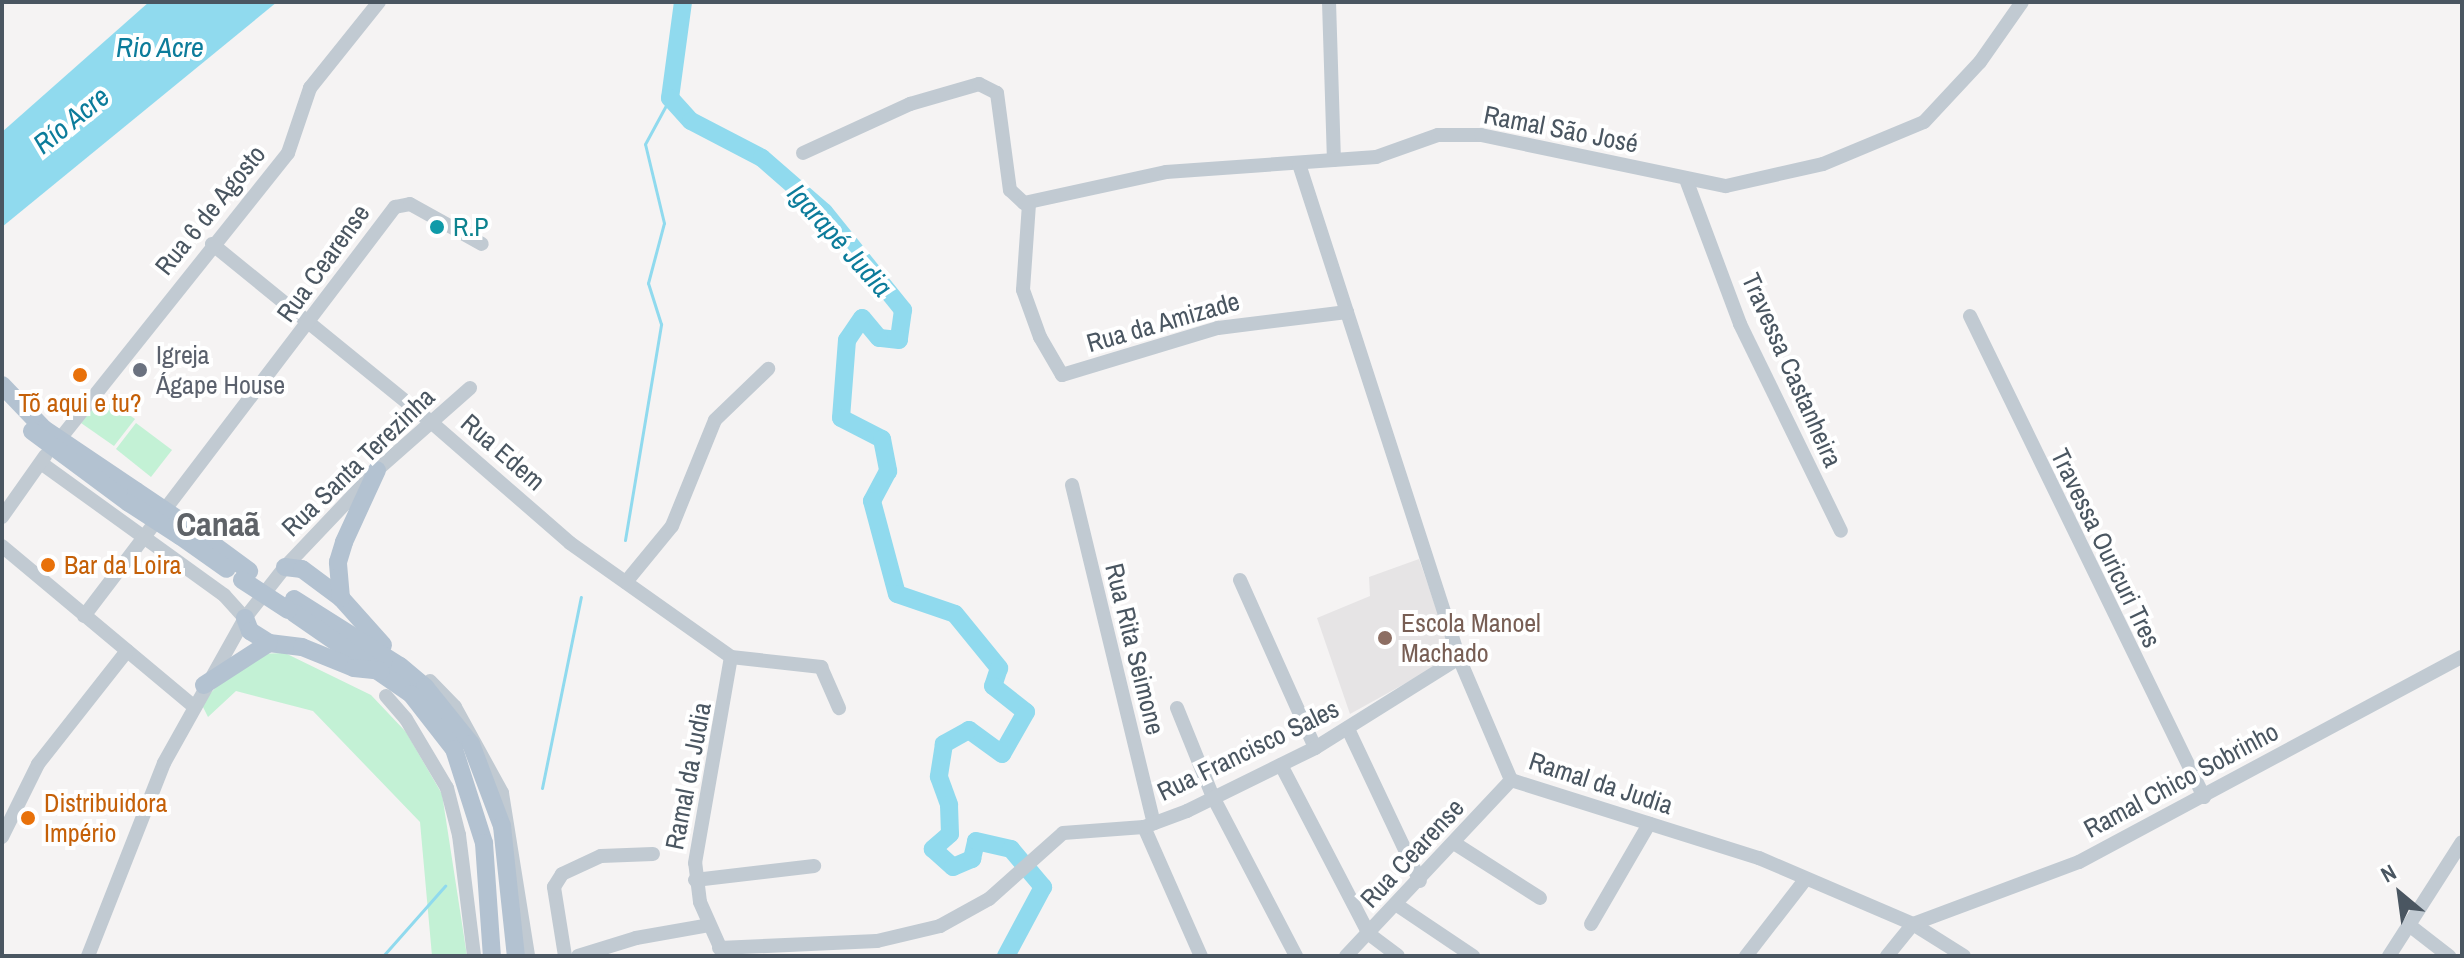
<!DOCTYPE html>
<html>
<head>
<meta charset="utf-8">
<style>
	body { margin:0 }
	#map { position:relative; width:2464px; height:958px; overflow:hidden; background:#f5f3f3; font-family:"Archivo Narrow",sans-serif }
	div>[style] { position:absolute }
	[style*='--x'] { left:calc(var(--x)*1px); top:calc(var(--y)*1px); width:calc(var(--w)*1px); rotate:calc(var(--a)*1deg) }
	.education>* { inset:0; background:#e6e4e5 }
	.green>* { inset:0; background:#c3f1d5 }
	.water>* { inset:0; background:#90daee }
	.stream>* { height:3px; margin:-1.5px; padding:0 1.5px; transform-origin:1.5px; border-radius:1.5px; background:#90daee }
	.river>* { height:18px; margin:-9px; padding:0 9px; transform-origin:9px; border-radius:9px; background:#90daee }
	.minor>* { height:14px; margin:-7px; padding:0 7px; transform-origin:7px; border-radius:7px; background:#c1cad2 }
	.major>* { height:18px; margin:-9px; padding:0 9px; transform-origin:9px; border-radius:9px; background:#b3c2d1 }
	.major-bridge>* { height:18px; margin:-9px; padding:0 9px; transform-origin:9px; border-radius:9px; background:#b3c2d1 }
	.dots>* { width:22px; height:22px; translate:-50% -50%; box-sizing:border-box; border:4px solid #fff; border-radius:50% }
	span { translate:-50% -50%; white-space:nowrap; text-align:center; line-height:1.15; -webkit-text-stroke:8px #fff; paint-order:stroke }
	.street-label { font-size:26px; color:#4a5661 }
	.culture-label { font-size:26px; color:#0d838f }
	.left { translate:0 -50%; text-align:left }
	.worship-label { font-size:26px; color:#5b616d }
	.food-label { font-size:26px; color:#c56008 }
	.education-label { font-size:26px; color:#785e54 }
	.water-label { font-size:28px; color:#0c7c9b; font-style:italic }
	.district-label { font-size:34px; color:#5f6368; font-weight:700 }
	.frame { position:absolute; inset:0; border:4px solid #4a5661; pointer-events:none }
	.north { position:absolute; left:2360px; top:854px; width:80px; height:80px; -webkit-text-stroke:6px #fff; paint-order:stroke; rotate:331deg; font-size:22px; font-weight:700; line-height:32px; text-align:center; color:#4a5661 }
	.north::after { content:''; display:block; margin:auto; width:28px; height:36px; background:#4a5661; clip-path:polygon(50% 0,100% 100%,50% 72%,0 100%) }
</style>
</head>
<body>
<div id="map">
	<div class="education">
		<i style="clip-path:polygon(1419px 559px,1453px 657px,1350px 714px,1317px 618px,1370px 596px,1369px 577px)"></i>
	</div>
	<div class="green">
		<i style="clip-path:polygon(103px 396px,135px 419px,114px 446px,81px 423px)"></i>
		<i style="clip-path:polygon(136px 423px,172px 450px,151px 477px,116px 449px)"></i>
		<i style="clip-path:polygon(285px 653px,371px 695px,406px 732px,442px 794px,467px 956px,432px 956px,420px 822px,313px 711px,236px 691px,208px 717px,201px 703px,227px 676px,255px 654px)"></i>
	</div>
	<div class="water">
		<i style="clip-path:polygon(149px 2px,277px 2px,2px 227px,2px 132px)"></i>
	</div>
	<div class="stream">
		<i style="--x:625;--y:540;--w:219;--a:-80.5"></i>
		<i style="--x:661;--y:324;--w:43;--a:-107.6"></i>
		<i style="--x:648;--y:283;--w:62;--a:-75.1"></i>
		<i style="--x:664;--y:223;--w:81;--a:-103.5"></i>
		<i style="--x:645;--y:144;--w:52;--a:-61.5"></i>
		<i style="--x:542;--y:788;--w:195;--a:-78.5"></i>
		<i style="--x:383;--y:956;--w:94;--a:-48.5"></i>
	</div>
	<div class="river">
		<i style="--x:683;--y:2;--w:97;--a:97.7"></i>
		<i style="--x:670;--y:98;--w:31;--a:48"></i>
		<i style="--x:691;--y:121;--w:80;--a:27.5"></i>
		<i style="--x:762;--y:158;--w:82;--a:41.1"></i>
		<i style="--x:824;--y:212;--w:126;--a:51.1"></i>
		<i style="--x:903;--y:310;--w:30;--a:98"></i>
		<i style="--x:899;--y:340;--w:20;--a:-174"></i>
		<i style="--x:879;--y:338;--w:26;--a:-130"></i>
		<i style="--x:862;--y:318;--w:27;--a:124"></i>
		<i style="--x:847;--y:340;--w:78;--a:94.4"></i>
		<i style="--x:841;--y:418;--w:46;--a:27.1"></i>
		<i style="--x:882;--y:439;--w:33;--a:79"></i>
		<i style="--x:888;--y:471;--w:34;--a:118"></i>
		<i style="--x:872;--y:501;--w:96;--a:75"></i>
		<i style="--x:897;--y:594;--w:61;--a:19"></i>
		<i style="--x:955;--y:614;--w:70;--a:50.8"></i>
		<i style="--x:999;--y:668;--w:19;--a:108"></i>
		<i style="--x:993;--y:686;--w:42;--a:38.2"></i>
		<i style="--x:1026;--y:712;--w:48;--a:119.7"></i>
		<i style="--x:1002;--y:754;--w:41;--a:-144"></i>
		<i style="--x:969;--y:730;--w:29;--a:151"></i>
		<i style="--x:944;--y:744;--w:33;--a:99"></i>
		<i style="--x:939;--y:777;--w:30;--a:70"></i>
		<i style="--x:949;--y:805;--w:29;--a:88"></i>
		<i style="--x:950;--y:834;--w:23;--a:139"></i>
		<i style="--x:933;--y:849;--w:27;--a:42"></i>
		<i style="--x:953;--y:867;--w:21;--a:-23"></i>
		<i style="--x:972;--y:859;--w:18;--a:-77"></i>
		<i style="--x:976;--y:841;--w:36;--a:13"></i>
		<i style="--x:1011;--y:849;--w:50;--a:49.9"></i>
		<i style="--x:1043;--y:887;--w:78;--a:118.2"></i>
	</div>
	<div class="minor">
		<i style="--x:1329;--y:2;--w:158;--a:88.2"></i>
		<i style="--x:803;--y:153;--w:118;--a:-24.6"></i>
		<i style="--x:910;--y:104;--w:72;--a:-16.2"></i>
		<i style="--x:979;--y:84;--w:20;--a:27"></i>
		<i style="--x:997;--y:93;--w:98;--a:82.4"></i>
		<i style="--x:1010;--y:190;--w:19;--a:43"></i>
		<i style="--x:1024;--y:203;--w:145;--a:-12.3"></i>
		<i style="--x:1166;--y:172;--w:211;--a:-4.1"></i>
		<i style="--x:1376;--y:157;--w:66;--a:-19.5"></i>
		<i style="--x:1438;--y:135;--w:43;--a:0"></i>
		<i style="--x:1481;--y:135;--w:250;--a:11.8"></i>
		<i style="--x:1726;--y:186;--w:99;--a:-12.8"></i>
		<i style="--x:1823;--y:164;--w:109;--a:-22.6"></i>
		<i style="--x:1924;--y:122;--w:82;--a:-47"></i>
		<i style="--x:1980;--y:62;--w:73;--a:-55"></i>
		<i style="--x:1299;--y:164;--w:519;--a:72.05"></i>
		<i style="--x:1459;--y:658;--w:133;--a:66.9"></i>
		<i style="--x:1511;--y:780;--w:260;--a:17.5"></i>
		<i style="--x:1759;--y:858;--w:168;--a:23.2"></i>
		<i style="--x:1913;--y:924;--w:60;--a:32.1"></i>
		<i style="--x:1687;--y:182;--w:152;--a:69.5"></i>
		<i style="--x:1740;--y:324;--w:230;--a:64"></i>
		<i style="--x:1029;--y:204;--w:86;--a:94"></i>
		<i style="--x:1023;--y:290;--w:50;--a:70.1"></i>
		<i style="--x:1040;--y:337;--w:44;--a:59.9"></i>
		<i style="--x:1062;--y:375;--w:163;--a:-16.8"></i>
		<i style="--x:1218;--y:328;--w:130;--a:-7.1"></i>
		<i style="--x:212;--y:244;--w:282;--a:39.1"></i>
		<i style="--x:431;--y:422;--w:184;--a:41"></i>
		<i style="--x:570;--y:543;--w:197;--a:35.3"></i>
		<i style="--x:1970;--y:316;--w:535;--a:64.06"></i>
		<i style="--x:59;--y:440;--w:367;--a:-51.4"></i>
		<i style="--x:288;--y:153;--w:69;--a:-71.3"></i>
		<i style="--x:310;--y:88;--w:110;--a:-51.3"></i>
		<i style="--x:41;--y:463;--w:226;--a:35.8"></i>
		<i style="--x:224;--y:595;--w:31;--a:48"></i>
		<i style="--x:1072;--y:485;--w:348;--a:76.4"></i>
		<i style="--x:2;--y:517;--w:75;--a:-54.8"></i>
		<i style="--x:2;--y:546;--w:248;--a:39.9"></i>
		<i style="--x:1240;--y:580;--w:184;--a:65.9"></i>
		<i style="--x:626;--y:582;--w:72;--a:-50.6"></i>
		<i style="--x:672;--y:526;--w:114;--a:-67.9"></i>
		<i style="--x:715;--y:420;--w:74;--a:-43.9"></i>
		<i style="--x:84;--y:616;--w:514;--a:-52.75"></i>
		<i style="--x:395;--y:207;--w:15;--a:-11"></i>
		<i style="--x:410;--y:204;--w:82;--a:29.1"></i>
		<i style="--x:731;--y:657;--w:91;--a:6.3"></i>
		<i style="--x:821;--y:667;--w:45;--a:66.3"></i>
		<i style="--x:430;--y:681;--w:36;--a:46"></i>
		<i style="--x:455;--y:707;--w:98;--a:61.3"></i>
		<i style="--x:502;--y:793;--w:165;--a:80.9"></i>
		<i style="--x:386;--y:696;--w:30;--a:49"></i>
		<i style="--x:406;--y:719;--w:80;--a:59.3"></i>
		<i style="--x:447;--y:788;--w:49;--a:75.7"></i>
		<i style="--x:459;--y:835;--w:122;--a:82.9"></i>
		<i style="--x:1177;--y:708;--w:96;--a:68"></i>
		<i style="--x:1213;--y:797;--w:179;--a:62.4"></i>
		<i style="--x:1348;--y:729;--w:168;--a:64.7"></i>
		<i style="--x:1281;--y:765;--w:191;--a:62.5"></i>
		<i style="--x:1369;--y:934;--w:36;--a:37"></i>
		<i style="--x:1144;--y:827;--w:141;--a:66.2"></i>
		<i style="--x:2;--y:837;--w:81;--a:-63.7"></i>
		<i style="--x:38;--y:764;--w:144;--a:-51.8"></i>
		<i style="--x:1454;--y:843;--w:102;--a:32.6"></i>
		<i style="--x:695;--y:880;--w:120;--a:-6.7"></i>
		<i style="--x:1397;--y:905;--w:92;--a:33.9"></i>
		<i style="--x:1591;--y:924;--w:116;--a:-59.9"></i>
		<i style="--x:2409;--y:925;--w:51;--a:37.8"></i>
		<i style="--x:719;--y:948;--w:158;--a:-2.5"></i>
		<i style="--x:877;--y:941;--w:65;--a:-13.4"></i>
		<i style="--x:940;--y:926;--w:56;--a:-28.9"></i>
		<i style="--x:989;--y:899;--w:99;--a:-41.7"></i>
		<i style="--x:1063;--y:833;--w:81;--a:-4.2"></i>
		<i style="--x:1144;--y:827;--w:46;--a:-20.4"></i>
		<i style="--x:1187;--y:811;--w:143;--a:-26.2"></i>
		<i style="--x:1315;--y:748;--w:170;--a:-32"></i>
		<i style="--x:88;--y:956;--w:207;--a:-68.5"></i>
		<i style="--x:164;--y:763;--w:166;--a:-60.8"></i>
		<i style="--x:245;--y:618;--w:65;--a:-51.9"></i>
		<i style="--x:285;--y:567;--w:134;--a:-46.5"></i>
		<i style="--x:377;--y:470;--w:124;--a:-41.4"></i>
		<i style="--x:565;--y:956;--w:70;--a:-99.1"></i>
		<i style="--x:554;--y:887;--w:15;--a:-58"></i>
		<i style="--x:562;--y:874;--w:43;--a:-24.8"></i>
		<i style="--x:601;--y:856;--w:52;--a:-2.2"></i>
		<i style="--x:578;--y:956;--w:61;--a:-17.2"></i>
		<i style="--x:636;--y:938;--w:74;--a:-10.1"></i>
		<i style="--x:724;--y:956;--w:59;--a:-114"></i>
		<i style="--x:700;--y:902;--w:39;--a:-97"></i>
		<i style="--x:695;--y:863;--w:209;--a:-80.1"></i>
		<i style="--x:1346;--y:956;--w:241;--a:-46.8"></i>
		<i style="--x:1746;--y:956;--w:96;--a:-52.2"></i>
		<i style="--x:1887;--y:956;--w:41;--a:-50.9"></i>
		<i style="--x:1913;--y:924;--w:177;--a:-20.5"></i>
		<i style="--x:2079;--y:862;--w:434;--a:-28.2"></i>
		<i style="--x:2389;--y:956;--w:135;--a:-57.4"></i>
	</div>
	<div class="major">
		<i style="--x:2;--y:385;--w:61;--a:46.3"></i>
		<i style="--x:44;--y:429;--w:111;--a:34"></i>
		<i style="--x:32;--y:431;--w:121;--a:36.6"></i>
		<i style="--x:188;--y:526;--w:76;--a:36.4"></i>
		<i style="--x:180;--y:536;--w:57;--a:35.1"></i>
		<i style="--x:285;--y:567;--w:17;--a:7"></i>
		<i style="--x:302;--y:569;--w:49;--a:36.6"></i>
		<i style="--x:341;--y:598;--w:63;--a:48.2"></i>
		<i style="--x:341;--y:598;--w:36;--a:-95"></i>
		<i style="--x:338;--y:562;--w:21;--a:-73"></i>
		<i style="--x:344;--y:542;--w:79;--a:-65.4"></i>
		<i style="--x:294;--y:599;--w:125;--a:32.3"></i>
		<i style="--x:400;--y:666;--w:33;--a:40"></i>
		<i style="--x:425;--y:687;--w:73;--a:51.1"></i>
		<i style="--x:471;--y:744;--w:88;--a:69.3"></i>
		<i style="--x:502;--y:826;--w:131;--a:83.9"></i>
		<i style="--x:294;--y:613;--w:142;--a:34.7"></i>
		<i style="--x:411;--y:694;--w:70;--a:52"></i>
		<i style="--x:454;--y:749;--w:99;--a:72.3"></i>
		<i style="--x:484;--y:843;--w:113;--a:86"></i>
		<i style="--x:245;--y:618;--w:14;--a:69"></i>
		<i style="--x:250;--y:631;--w:22;--a:32"></i>
		<i style="--x:269;--y:643;--w:33;--a:7"></i>
		<i style="--x:302;--y:647;--w:56;--a:22"></i>
		<i style="--x:354;--y:668;--w:27;--a:6"></i>
		<i style="--x:204;--y:685;--w:77;--a:-32.9"></i>
	</div>
	<div class="major-bridge">
		<i style="--x:136;--y:491;--w:63;--a:33.9"></i>
		<i style="--x:129;--y:503;--w:61;--a:32.9"></i>
		<i style="--x:242;--y:580;--w:55;--a:33.1"></i>
	</div>
	<div class="dots">
		<i style="left:437px;top:227px;background:#0f9aa8"></i>
		<i style="left:140px;top:370px;background:#6b7280"></i>
		<i style="left:80px;top:375px;background:#e8710a"></i>
		<i style="left:48px;top:565px;background:#e8710a"></i>
		<i style="left:1385px;top:638px;background:#8d6e63"></i>
		<i style="left:28px;top:818px;background:#e8710a"></i>
	</div>
	<div class="street-label">
		<span style="left:1561px;top:129px;rotate:11deg">Ramal São José</span>
		<span style="left:210px;top:210px;rotate:-51deg">Rua 6 de Agosto</span>
		<span style="left:323px;top:263px;rotate:-54deg">Rua Cearense</span>
		<span style="left:1163px;top:322px;rotate:-16deg">Rua da Amizade</span>
		<span style="left:1792px;top:370px;rotate:66deg">Travessa Castanheira</span>
		<span style="left:503px;top:452px;rotate:41deg">Rua Edem</span>
		<span style="left:358px;top:462px;rotate:-44deg">Rua Santa Terezinha</span>
		<span style="left:2106px;top:548px;rotate:64deg">Travessa Ouricuri Tres</span>
		<span style="left:1135px;top:649px;rotate:76deg">Rua Rita Seimone</span>
		<span style="left:1248px;top:750px;rotate:-26deg">Rua Francisco Sales</span>
		<span style="left:688px;top:776px;rotate:-79deg">Ramal da Judia</span>
		<span style="left:2181px;top:780px;rotate:-28deg">Ramal Chico Sobrinho</span>
		<span style="left:1601px;top:783px;rotate:18deg">Ramal da Judia</span>
		<span style="left:1412px;top:853px;rotate:-47deg">Rua Cearense</span>
	</div>
	<div class="culture-label">
		<span class="left" style="left:453px;top:227px">R.P</span>
	</div>
	<div class="worship-label">
		<span class="left" style="left:156px;top:370px">Igreja<br>Ágape House</span>
	</div>
	<div class="food-label">
		<span style="left:80px;top:403px">Tõ aqui e tu?</span>
		<span class="left" style="left:64px;top:565px">Bar da Loira</span>
		<span class="left" style="left:44px;top:818px">Distribuidora<br>Império</span>
	</div>
	<div class="education-label">
		<span class="left" style="left:1401px;top:638px">Escola Manoel<br>Machado</span>
	</div>
	<div class="water-label">
		<span style="left:160px;top:47px">Rio Acre</span>
		<span style="left:71px;top:120px;rotate:-39deg">Río Acre</span>
		<span style="left:840px;top:240px;rotate:48deg">Igarapé Judia</span>
	</div>
	<div class="district-label">
		<span style="left:218px;top:525px">Canaã</span>
	</div>
	<div class="frame"></div>
	<div class="north">N</div>
</div>
</body>
</html>
